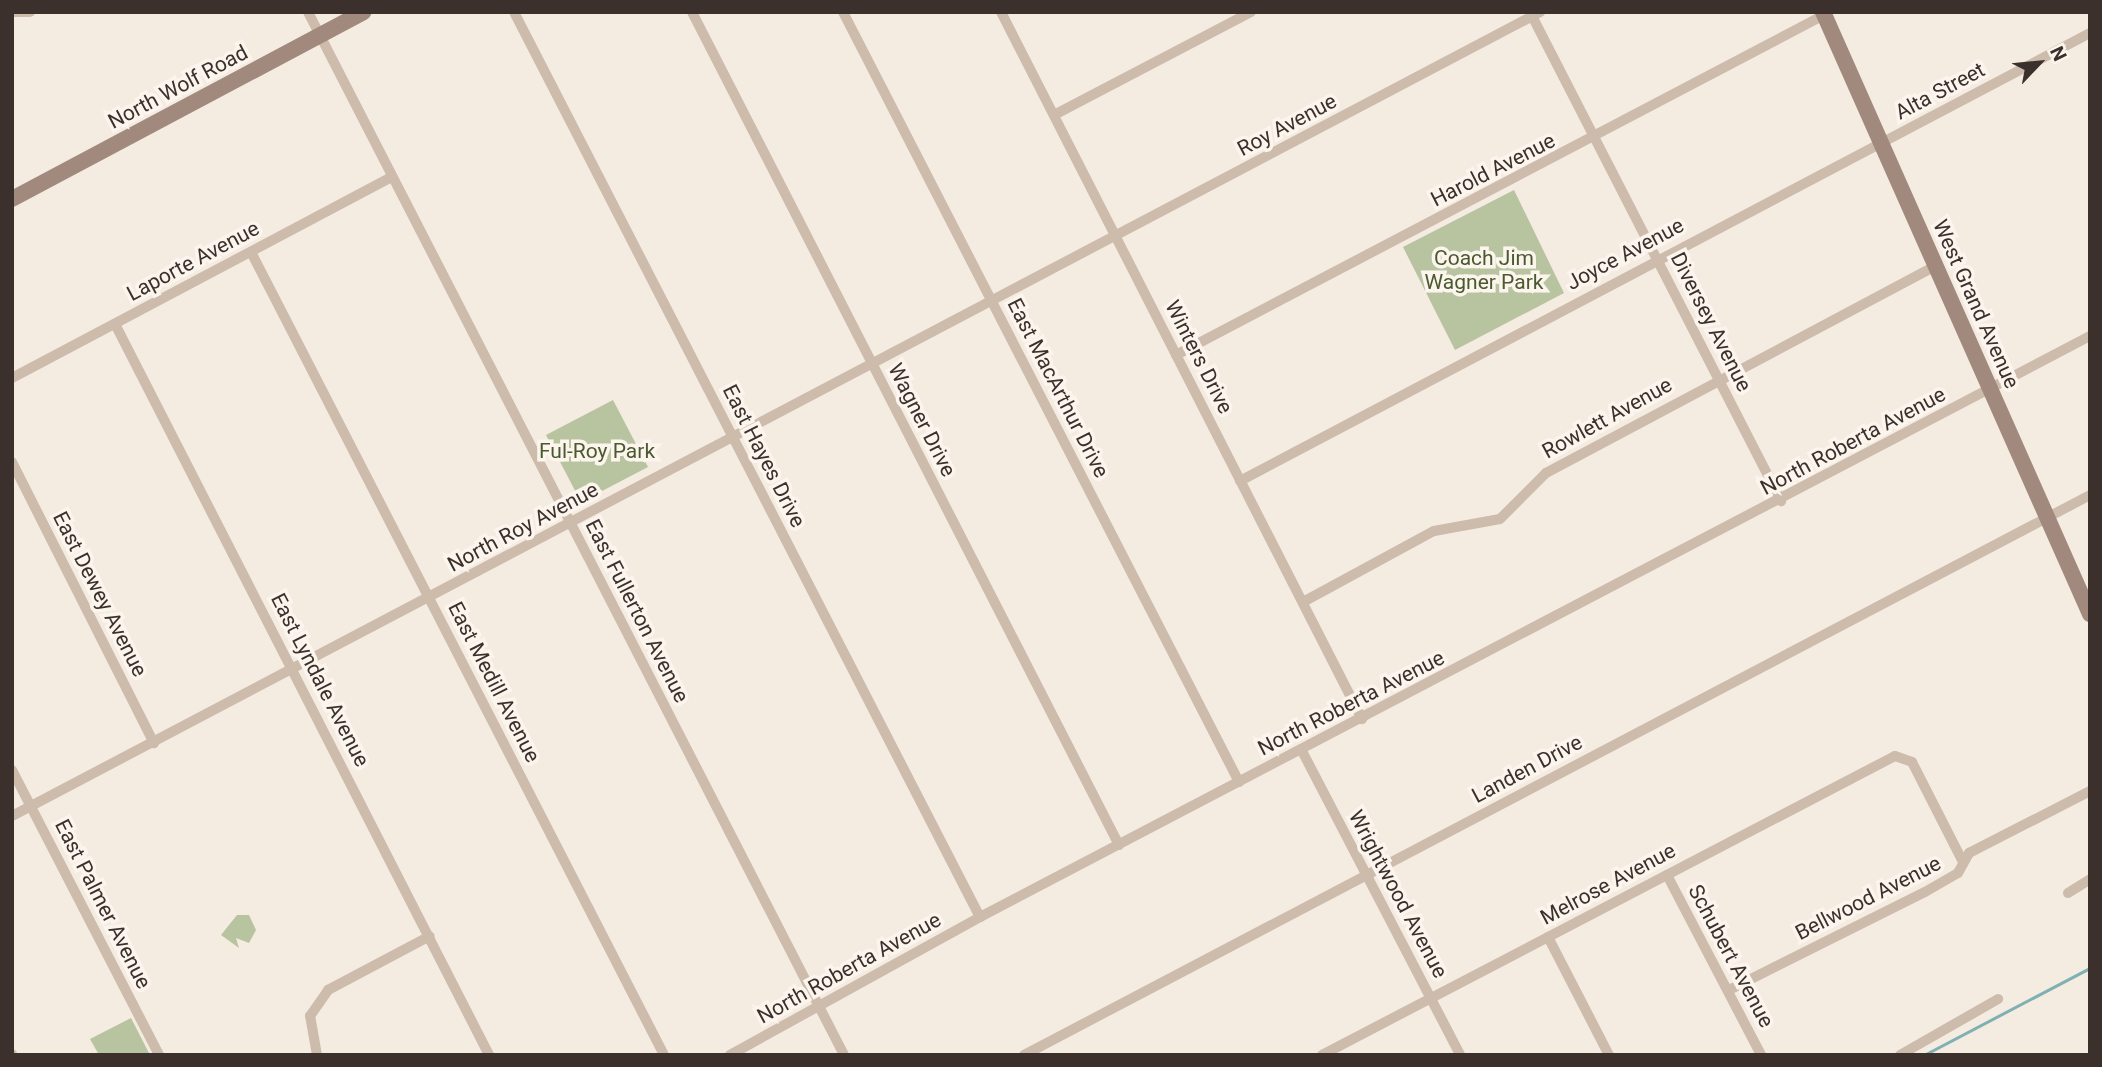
<!DOCTYPE html>
<html>
<head>
<meta charset="utf-8">
<style>
	body { margin:0 }
	#map { position:relative; width:2102px; height:1067px; overflow:hidden; background:#f4ebe1; font-family:Roboto,sans-serif }
	div>[style] { position:absolute }
	[style*='--x'] { left:calc(var(--x)*1px); top:calc(var(--y)*1px); width:calc(var(--w)*1px); rotate:calc(var(--a)*1deg) }
	.green>* { inset:0; background:#b8c4a0 }
	.stream>* { height:2.5px; margin:-1.25px; padding:0 1.25px; transform-origin:1.25px; border-radius:1.25px; background:#7fb0b2 }
	.minor>* { height:10px; margin:-5px; padding:0 5px; transform-origin:5px; border-radius:5px; background:#cdbbac }
	.secondary>* { height:16px; margin:-8px; padding:0 8px; transform-origin:8px; border-radius:8px; background:#a18a7d }
	span { translate:-50% -50%; white-space:nowrap; text-align:center; line-height:1.15; -webkit-text-stroke:7px #fbf5ee; paint-order:stroke }
	.street-label { font-size:21px; color:#3b302b }
	.park-label { font-size:21px; color:#4a5a2e }
	.frame { position:absolute; inset:0; border:14px solid #3b302b; pointer-events:none }
	.north { position:absolute; left:2004px; top:28px; width:70px; height:70px; -webkit-text-stroke:5px #fbf5ee; paint-order:stroke; rotate:64deg; font-size:19px; font-weight:700; line-height:28px; text-align:center; color:#3b302b }
	.north::after { content:''; display:block; margin:auto; width:24px; height:32px; background:#3b302b; clip-path:polygon(50% 0,100% 100%,50% 72%,0 100%) }
</style>
</head>
<body>
<div id="map">
	<div class="green">
		<i style="clip-path:polygon(1514px 190px,1564px 293px,1455px 350px,1403px 247px)"></i>
		<i style="clip-path:polygon(613px 400px,648px 467px,581px 502px,546px 435px)"></i>
		<i style="clip-path:polygon(237px 915px,249px 915px,256px 930px,249px 943px,236px 938px,239px 948px,221px 935px)"></i>
		<i style="clip-path:polygon(131px 1018px,150px 1055px,99px 1055px,90px 1039px)"></i>
	</div>
	<div class="stream">
		<i style="--x:1924;--y:1055;--w:187;--a:-27.7"></i>
	</div>
	<div class="minor">
		<i style="--x:15;--y:12;--w:15;--a:0"></i>
		<i style="--x:308;--y:12;--w:1173;--a:62.8"></i>
		<i style="--x:514;--y:12;--w:1018;--a:62.76"></i>
		<i style="--x:692;--y:12;--w:936;--a:62.86"></i>
		<i style="--x:843;--y:12;--w:866;--a:62.78"></i>
		<i style="--x:1001;--y:12;--w:794;--a:62.95"></i>
		<i style="--x:1530;--y:12;--w:550;--a:62.83"></i>
		<i style="--x:1054;--y:115;--w:222;--a:-27.6"></i>
		<i style="--x:251;--y:252;--w:903;--a:62.78"></i>
		<i style="--x:115;--y:324;--w:821;--a:62.9"></i>
		<i style="--x:1176;--y:355;--w:732;--a:-27.69"></i>
		<i style="--x:12;--y:378;--w:430;--a:-27.9"></i>
		<i style="--x:12;--y:462;--w:315;--a:63.2"></i>
		<i style="--x:1240;--y:481;--w:961;--a:-27.79"></i>
		<i style="--x:1303;--y:602;--w:149;--a:-28.5"></i>
		<i style="--x:1434;--y:531;--w:67;--a:-10.3"></i>
		<i style="--x:1500;--y:519;--w:65;--a:-45"></i>
		<i style="--x:1546;--y:473;--w:442;--a:-28"></i>
		<i style="--x:1302;--y:751;--w:343;--a:62.5"></i>
		<i style="--x:12;--y:770;--w:321;--a:62.7"></i>
		<i style="--x:12;--y:816;--w:1727;--a:-27.75"></i>
		<i style="--x:1667;--y:875;--w:203;--a:62.4"></i>
		<i style="--x:2068;--y:893;--w:26;--a:-32"></i>
		<i style="--x:1548;--y:937;--w:133;--a:62.7"></i>
		<i style="--x:1729;--y:990;--w:219;--a:-26.6"></i>
		<i style="--x:1925;--y:892;--w:38;--a:-30"></i>
		<i style="--x:1958;--y:873;--w:23;--a:-61"></i>
		<i style="--x:1969;--y:853;--w:136;--a:-27.1"></i>
		<i style="--x:12;--y:1054;--w:1;--a:90"></i>
		<i style="--x:317;--y:1055;--w:40;--a:-100"></i>
		<i style="--x:310;--y:1016;--w:32;--a:-55"></i>
		<i style="--x:328;--y:990;--w:115;--a:-27.9"></i>
		<i style="--x:730;--y:1055;--w:286;--a:-28.9"></i>
		<i style="--x:980;--y:917;--w:1253;--a:-27.63"></i>
		<i style="--x:1024;--y:1055;--w:1204;--a:-27.71"></i>
		<i style="--x:1322;--y:1055;--w:646;--a:-27.56"></i>
		<i style="--x:1895;--y:756;--w:18;--a:19"></i>
		<i style="--x:1912;--y:762;--w:112;--a:63"></i>
		<i style="--x:1900;--y:1055;--w:113;--a:-29.7"></i>
	</div>
	<div class="secondary">
		<i style="--x:1823;--y:12;--w:659;--a:66.08"></i>
		<i style="--x:12;--y:199;--w:398;--a:-28"></i>
	</div>
	<div class="street-label">
		<span style="left:178px;top:87px;rotate:-28deg">North Wolf Road</span>
		<span style="left:1940px;top:91px;rotate:-28deg">Alta Street</span>
		<span style="left:1287px;top:125px;rotate:-28deg">Roy Avenue</span>
		<span style="left:1493px;top:170px;rotate:-27deg">Harold Avenue</span>
		<span style="left:1625px;top:254px;rotate:-28deg">Joyce Avenue</span>
		<span style="left:193px;top:261px;rotate:-28deg">Laporte Avenue</span>
		<span style="left:1976px;top:304px;rotate:66deg">West Grand Avenue</span>
		<span style="left:1711px;top:322px;rotate:63deg">Diversey Avenue</span>
		<span style="left:1199px;top:357px;rotate:63deg">Winters Drive</span>
		<span style="left:1058px;top:388px;rotate:63deg">East MacArthur Drive</span>
		<span style="left:1607px;top:418px;rotate:-29deg">Rowlett Avenue</span>
		<span style="left:922px;top:420px;rotate:63deg">Wagner Drive</span>
		<span style="left:1853px;top:441px;rotate:-28deg">North Roberta Avenue</span>
		<span style="left:764px;top:456px;rotate:63deg">East Hayes Drive</span>
		<span style="left:523px;top:527px;rotate:-28deg">North Roy Avenue</span>
		<span style="left:100px;top:594px;rotate:63deg">East Dewey Avenue</span>
		<span style="left:637px;top:611px;rotate:63deg">East Fullerton Avenue</span>
		<span style="left:320px;top:680px;rotate:63deg">East Lyndale Avenue</span>
		<span style="left:494px;top:682px;rotate:63deg">East Medill Avenue</span>
		<span style="left:1351px;top:703px;rotate:-27deg">North Roberta Avenue</span>
		<span style="left:1527px;top:769px;rotate:-28deg">Landen Drive</span>
		<span style="left:1608px;top:884px;rotate:-28deg">Melrose Avenue</span>
		<span style="left:1398px;top:894px;rotate:62deg">Wrightwood Avenue</span>
		<span style="left:1868px;top:898px;rotate:-27deg">Bellwood Avenue</span>
		<span style="left:103px;top:904px;rotate:63deg">East Palmer Avenue</span>
		<span style="left:1731px;top:956px;rotate:62deg">Schubert Avenue</span>
		<span style="left:849px;top:968px;rotate:-29deg">North Roberta Avenue</span>
	</div>
	<div class="park-label">
		<span style="left:1484px;top:270px">Coach Jim<br>Wagner Park</span>
		<span style="left:597px;top:451px">Ful-Roy Park</span>
	</div>
	<div class="frame"></div>
	<div class="north">N</div>
</div>
</body>
</html>
